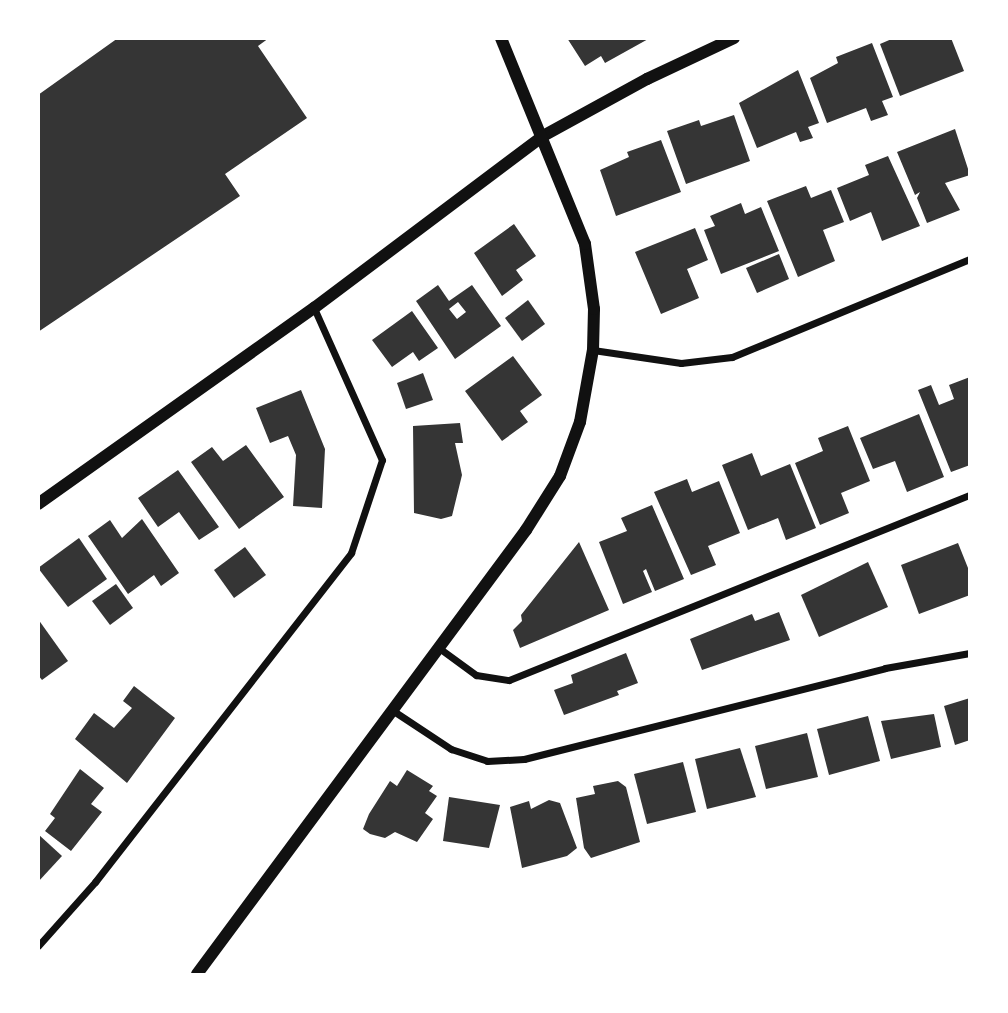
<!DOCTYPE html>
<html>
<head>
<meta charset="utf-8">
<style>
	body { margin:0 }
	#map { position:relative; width:1008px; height:1013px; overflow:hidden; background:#fff; font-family:Arial,sans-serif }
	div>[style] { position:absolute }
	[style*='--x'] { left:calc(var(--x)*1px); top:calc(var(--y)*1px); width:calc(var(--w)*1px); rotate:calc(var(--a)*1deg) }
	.building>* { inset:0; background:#353535 }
	.minor>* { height:7px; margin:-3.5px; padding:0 3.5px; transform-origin:3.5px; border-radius:3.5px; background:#111 }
	.tertiary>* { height:12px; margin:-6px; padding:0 6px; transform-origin:6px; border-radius:6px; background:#111 }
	span { translate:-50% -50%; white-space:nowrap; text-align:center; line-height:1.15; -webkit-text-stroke:6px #fff; paint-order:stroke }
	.frame { position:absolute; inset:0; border:40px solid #fff; pointer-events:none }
</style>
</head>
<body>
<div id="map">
	<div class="building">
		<i style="clip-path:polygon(118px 38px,269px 38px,258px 46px,307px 118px,225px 174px,240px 196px,38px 332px,38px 95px)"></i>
		<i style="clip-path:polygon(567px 38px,650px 38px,605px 63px,601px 56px,585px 66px)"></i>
		<i style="clip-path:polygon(894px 38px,951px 38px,964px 71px,900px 96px,880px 44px)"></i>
		<i style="clip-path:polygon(872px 43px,893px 97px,882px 101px,888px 115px,871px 121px,866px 108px,827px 123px,810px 78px,838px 63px,836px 57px)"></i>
		<i style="clip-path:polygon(798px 70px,819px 123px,808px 127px,813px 138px,800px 142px,796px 132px,757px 148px,739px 103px)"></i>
		<i style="clip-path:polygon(734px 115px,750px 161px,686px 184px,667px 131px,699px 120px,701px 126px)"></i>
		<i style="clip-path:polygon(955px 129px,970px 175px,945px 183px,960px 210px,927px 223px,917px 198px,920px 192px,915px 195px,897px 152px)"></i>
		<i style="clip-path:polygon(661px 140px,681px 192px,616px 216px,600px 170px,629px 157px,627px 152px)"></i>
		<i style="clip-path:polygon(888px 156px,920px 226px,882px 241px,871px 212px,850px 221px,837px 188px,869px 175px,865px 165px)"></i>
		<i style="clip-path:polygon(806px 186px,811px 198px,831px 190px,844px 222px,823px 230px,835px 261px,798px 277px,767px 201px)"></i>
		<i style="clip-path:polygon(741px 203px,745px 214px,761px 207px,779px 251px,721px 274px,704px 230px,715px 226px,710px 216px)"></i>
		<i style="clip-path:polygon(514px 224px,536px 256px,516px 270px,523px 280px,502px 296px,474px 253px)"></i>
		<i style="clip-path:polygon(695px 228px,708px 260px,687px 269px,699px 298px,661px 314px,635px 252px)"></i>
		<i style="clip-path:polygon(779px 254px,789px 279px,757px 293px,746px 268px)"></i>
		<i style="clip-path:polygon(evenodd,438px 285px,449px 301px,472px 285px,501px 326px,455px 359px,416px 301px,438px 285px,458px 302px,466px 312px,457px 319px,449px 309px,458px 302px)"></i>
		<i style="clip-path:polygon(528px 300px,545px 324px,522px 341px,505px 318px)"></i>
		<i style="clip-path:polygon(412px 311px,438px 348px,419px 361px,413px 352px,392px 367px,372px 340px)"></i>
		<i style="clip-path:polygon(513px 356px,542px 395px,520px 411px,528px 422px,502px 441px,465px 391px)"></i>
		<i style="clip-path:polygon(423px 373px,433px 400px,406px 409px,397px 383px)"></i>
		<i style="clip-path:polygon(970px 377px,970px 465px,951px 472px,918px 390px,931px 385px,939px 405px,954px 399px,949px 385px)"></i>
		<i style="clip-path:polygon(301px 390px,325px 449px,322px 508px,293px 506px,296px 455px,288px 436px,270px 443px,256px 408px)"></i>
		<i style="clip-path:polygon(919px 414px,944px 477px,907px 492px,895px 461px,873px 469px,860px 438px)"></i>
		<i style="clip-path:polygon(460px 423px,463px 443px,455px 443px,462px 475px,452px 516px,441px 519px,414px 513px,413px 426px)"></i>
		<i style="clip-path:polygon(848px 426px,870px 481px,841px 493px,849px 513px,820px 525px,795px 463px,823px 451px,818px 438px)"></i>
		<i style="clip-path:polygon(246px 445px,284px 497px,239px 529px,191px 462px,212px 447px,223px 461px)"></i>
		<i style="clip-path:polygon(752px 453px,761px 476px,790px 464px,816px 528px,786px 540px,778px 518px,748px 530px,722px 465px)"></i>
		<i style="clip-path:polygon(178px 470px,219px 527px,199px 540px,179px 512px,158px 527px,138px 498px)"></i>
		<i style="clip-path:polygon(687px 479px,692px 492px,719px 481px,740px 533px,708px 546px,716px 565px,691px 575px,654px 492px)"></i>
		<i style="clip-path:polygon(652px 505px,684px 579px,655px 591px,646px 569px,643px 571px,652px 592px,623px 604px,599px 542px,627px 531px,621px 518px)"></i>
		<i style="clip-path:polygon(142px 519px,179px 573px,161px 586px,154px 575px,128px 594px,88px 536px,110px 520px,122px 538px)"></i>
		<i style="clip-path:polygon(79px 538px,107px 579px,68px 607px,38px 568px)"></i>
		<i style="clip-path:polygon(579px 542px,609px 610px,520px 648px,513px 630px,522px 621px,521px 615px)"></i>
		<i style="clip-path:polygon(958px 543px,970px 573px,970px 595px,919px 614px,901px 565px)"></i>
		<i style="clip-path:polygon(245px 547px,266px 575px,234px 598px,214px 570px)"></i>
		<i style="clip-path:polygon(868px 562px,888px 607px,819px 637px,801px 595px)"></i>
		<i style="clip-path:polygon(116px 584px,133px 608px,110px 625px,92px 601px)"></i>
		<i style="clip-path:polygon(779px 612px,790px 640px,702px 670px,690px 639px,752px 614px,755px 621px)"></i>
		<i style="clip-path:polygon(38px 619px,68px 661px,42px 680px,38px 675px)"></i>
		<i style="clip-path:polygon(626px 653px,638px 683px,617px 691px,619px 695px,564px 715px,554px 690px,573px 683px,571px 675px)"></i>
		<i style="clip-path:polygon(134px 686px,175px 718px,127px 783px,75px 739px,94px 713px,114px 728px,132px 708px,123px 701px)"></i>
		<i style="clip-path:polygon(970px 698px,970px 740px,955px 745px,944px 706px)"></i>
		<i style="clip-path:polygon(934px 714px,941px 747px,891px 759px,881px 721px)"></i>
		<i style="clip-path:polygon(868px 716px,880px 761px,829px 775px,817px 729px)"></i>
		<i style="clip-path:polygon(807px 733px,818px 777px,766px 789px,755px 746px)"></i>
		<i style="clip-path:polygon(740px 748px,756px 797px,707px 809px,695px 759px)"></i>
		<i style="clip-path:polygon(683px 762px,696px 812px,647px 824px,634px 774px)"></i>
		<i style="clip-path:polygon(80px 769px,104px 788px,91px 804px,102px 812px,71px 851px,45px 831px,55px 818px,50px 814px)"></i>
		<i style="clip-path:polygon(407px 770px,433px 786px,429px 791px,437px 796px,425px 813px,433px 819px,417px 842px,395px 832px,385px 838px,370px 834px,363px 829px,369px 814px,390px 781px,397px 786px)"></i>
		<i style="clip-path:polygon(618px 781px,626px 787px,640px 842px,591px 858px,584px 848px,576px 798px,595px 794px,593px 786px)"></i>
		<i style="clip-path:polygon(449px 797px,500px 805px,489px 848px,443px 841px)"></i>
		<i style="clip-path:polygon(549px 800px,560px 803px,577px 848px,567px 856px,522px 868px,510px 807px,529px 801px,531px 809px)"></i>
		<i style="clip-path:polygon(38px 834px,62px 856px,38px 882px)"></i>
	</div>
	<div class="minor">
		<i style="--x:593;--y:350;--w:89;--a:8.4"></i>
		<i style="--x:681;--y:363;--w:51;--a:-6.7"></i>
		<i style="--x:732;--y:357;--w:257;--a:-22.4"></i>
		<i style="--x:439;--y:648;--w:46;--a:36.1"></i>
		<i style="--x:476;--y:675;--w:33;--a:9"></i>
		<i style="--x:509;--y:680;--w:497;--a:-21.9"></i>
		<i style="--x:392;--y:710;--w:71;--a:33.5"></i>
		<i style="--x:451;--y:749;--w:38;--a:18"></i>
		<i style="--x:487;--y:761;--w:37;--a:-3"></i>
		<i style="--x:524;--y:759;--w:372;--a:-14.1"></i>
		<i style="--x:885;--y:668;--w:86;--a:-10"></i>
		<i style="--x:38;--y:946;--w:86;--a:-48.3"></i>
		<i style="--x:95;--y:882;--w:417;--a:-52.1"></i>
		<i style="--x:351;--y:553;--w:98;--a:-71.6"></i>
		<i style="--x:382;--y:460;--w:167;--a:-114.1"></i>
	</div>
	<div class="tertiary">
		<i style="--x:38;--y:504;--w:339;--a:-35.4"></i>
		<i style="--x:314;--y:308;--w:286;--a:-36.9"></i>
		<i style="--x:543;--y:136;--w:119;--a:-28.7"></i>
		<i style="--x:647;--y:79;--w:96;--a:-25.2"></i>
		<i style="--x:197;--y:974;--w:553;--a:-53.46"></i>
		<i style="--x:526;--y:530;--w:64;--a:-57.8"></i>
		<i style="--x:560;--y:476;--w:58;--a:-69.7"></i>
		<i style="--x:580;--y:422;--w:73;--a:-79.8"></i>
		<i style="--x:593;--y:350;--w:41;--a:-88.6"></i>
		<i style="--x:594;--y:309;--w:66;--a:-97.9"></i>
		<i style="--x:585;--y:244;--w:222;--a:-112.2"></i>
	</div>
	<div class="frame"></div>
</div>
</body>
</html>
